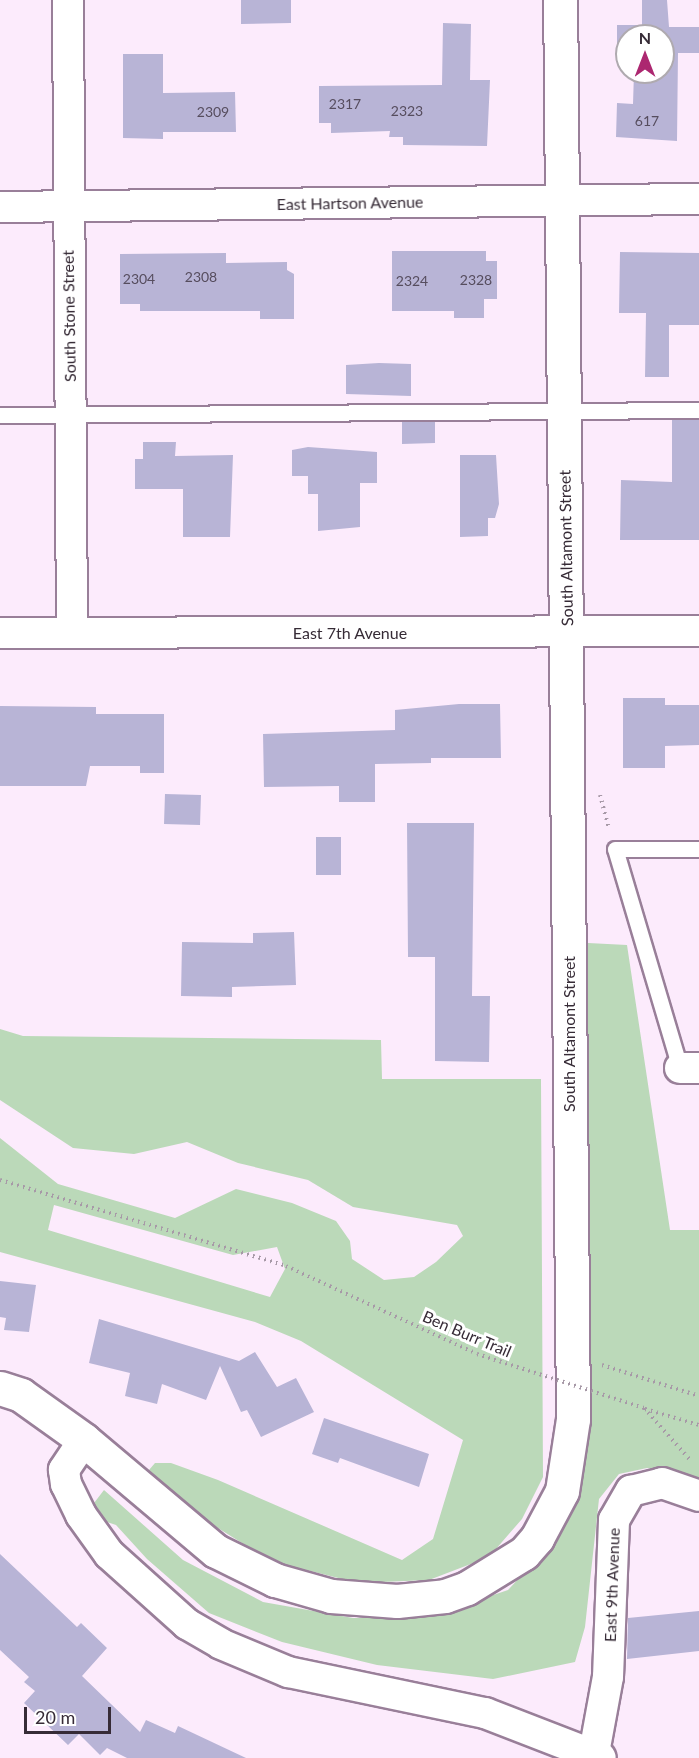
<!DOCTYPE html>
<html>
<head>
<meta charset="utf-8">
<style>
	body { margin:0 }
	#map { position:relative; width:699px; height:1758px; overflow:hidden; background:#fcebfc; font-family:Lato,sans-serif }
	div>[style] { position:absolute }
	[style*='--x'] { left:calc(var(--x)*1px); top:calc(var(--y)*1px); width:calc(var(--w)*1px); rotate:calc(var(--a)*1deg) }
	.green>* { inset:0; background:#bbd9b9 }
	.building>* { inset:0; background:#b8b4d6 }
	.path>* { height:4px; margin-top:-2px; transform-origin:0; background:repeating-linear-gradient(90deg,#a799a7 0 1.5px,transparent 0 6px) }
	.roads { filter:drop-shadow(2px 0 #997f99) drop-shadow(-2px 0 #997f99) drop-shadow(0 2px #997f99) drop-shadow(0 -2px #997f99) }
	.service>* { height:15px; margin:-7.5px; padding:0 7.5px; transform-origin:7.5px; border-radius:7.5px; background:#fff }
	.minor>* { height:30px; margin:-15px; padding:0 15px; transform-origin:15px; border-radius:15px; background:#fff }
	.tertiary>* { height:33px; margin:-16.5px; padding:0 16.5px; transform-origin:16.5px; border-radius:16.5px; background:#fff }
	.path-bridge>* { height:4px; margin-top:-2px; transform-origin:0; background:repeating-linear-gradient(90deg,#a799a7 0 1.5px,transparent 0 6px) }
	span { translate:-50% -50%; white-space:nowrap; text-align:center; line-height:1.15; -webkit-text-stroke:6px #fff; paint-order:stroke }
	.number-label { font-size:14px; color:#564d5e }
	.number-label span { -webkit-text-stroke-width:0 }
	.street-label { font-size:16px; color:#362b36 }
	.north { position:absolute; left:615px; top:24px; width:60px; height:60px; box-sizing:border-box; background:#fff; border:2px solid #afaaaf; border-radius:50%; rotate:0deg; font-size:16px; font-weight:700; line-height:24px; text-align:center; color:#362b36 }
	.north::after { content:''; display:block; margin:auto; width:21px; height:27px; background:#ac2770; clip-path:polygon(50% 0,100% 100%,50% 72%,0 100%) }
	.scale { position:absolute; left:24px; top:1707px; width:87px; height:27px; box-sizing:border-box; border:3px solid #362b36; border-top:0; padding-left:8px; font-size:18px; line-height:21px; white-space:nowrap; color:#362b36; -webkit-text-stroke:4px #fff; paint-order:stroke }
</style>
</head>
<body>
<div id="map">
	<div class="green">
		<i style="clip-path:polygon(588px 943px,627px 945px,670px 1230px,699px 1230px,699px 1479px,647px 1468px,619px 1474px,599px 1499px,585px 1627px,575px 1662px,493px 1679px,377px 1665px,282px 1642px,209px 1613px,147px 1559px,116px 1525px,107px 1522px,94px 1503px,104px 1490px,183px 1560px,263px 1602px,353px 1618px,429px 1617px,508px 1590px,550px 1545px,580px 1485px,588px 1437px,582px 1346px)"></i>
		<i style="clip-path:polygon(evenodd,0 1029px,23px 1036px,381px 1040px,382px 1079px,541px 1079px,543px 1477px,522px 1519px,489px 1557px,429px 1580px,358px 1583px,271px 1561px,181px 1505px,149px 1470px,155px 1463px,171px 1463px,218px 1480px,402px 1560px,433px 1539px,463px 1440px,301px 1341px,255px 1322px,0 1252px,0 1138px,58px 1184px,175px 1218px,236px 1189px,292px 1203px,336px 1221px,350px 1241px,352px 1259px,384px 1280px,414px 1277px,436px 1262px,463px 1236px,457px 1225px,353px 1207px,308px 1180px,238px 1163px,187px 1142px,134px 1154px,73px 1148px,0 1100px,0 1029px,54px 1205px,233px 1255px,277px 1247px,285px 1269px,270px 1297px,48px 1230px,54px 1205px)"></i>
	</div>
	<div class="building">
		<i style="clip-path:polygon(241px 0,291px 0,291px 23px,241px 24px)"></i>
		<i style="clip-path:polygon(642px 0,667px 0,669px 27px,699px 27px,699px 53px,678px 53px,677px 141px,616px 137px,617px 103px,633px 104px,634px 72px,663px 72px,663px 36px,627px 36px,627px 50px,617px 50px,617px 25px,642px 25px)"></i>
		<i style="clip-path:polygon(443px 23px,471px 24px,470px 80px,490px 80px,487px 146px,403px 145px,403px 137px,389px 137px,390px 131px,331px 133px,331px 123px,319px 123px,319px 86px,442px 85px)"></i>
		<i style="clip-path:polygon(123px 54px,163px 54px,163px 93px,235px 92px,236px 132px,163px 132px,163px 139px,123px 138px)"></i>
		<i style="clip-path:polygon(392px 251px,486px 251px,486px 261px,497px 261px,497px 299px,484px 299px,484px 318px,454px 318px,454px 311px,392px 311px)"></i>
		<i style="clip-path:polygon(620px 252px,699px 253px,699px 325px,669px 325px,669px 377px,645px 377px,646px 313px,619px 313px)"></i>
		<i style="clip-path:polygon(226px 253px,226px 263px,287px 262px,287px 270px,294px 274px,294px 319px,260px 319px,260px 311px,140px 311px,140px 304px,120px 304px,120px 254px)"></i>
		<i style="clip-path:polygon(379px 363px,411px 364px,411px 396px,346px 394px,346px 365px)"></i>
		<i style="clip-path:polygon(672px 420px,699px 420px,699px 540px,620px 540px,621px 480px,672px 482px)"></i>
		<i style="clip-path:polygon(402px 422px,435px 422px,435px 443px,402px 444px)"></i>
		<i style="clip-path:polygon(143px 442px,176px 442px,175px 456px,233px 455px,230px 537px,183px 537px,183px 489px,135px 489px,135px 459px,143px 459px)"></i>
		<i style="clip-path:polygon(308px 447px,377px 452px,377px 483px,360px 483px,360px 527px,318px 531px,318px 494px,308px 494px,308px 476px,292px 476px,292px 450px)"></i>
		<i style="clip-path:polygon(460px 455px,496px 455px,499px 504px,495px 518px,488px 518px,488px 536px,460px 537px)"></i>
		<i style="clip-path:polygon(623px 698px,665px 698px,665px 705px,699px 705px,699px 745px,665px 746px,665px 768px,623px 768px)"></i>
		<i style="clip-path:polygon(459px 704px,500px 704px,501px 758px,431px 758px,431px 763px,375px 764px,375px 802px,339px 802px,339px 786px,264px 787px,263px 734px,395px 730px,395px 710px)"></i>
		<i style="clip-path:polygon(0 706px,96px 707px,96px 714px,164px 714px,164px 773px,140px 773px,140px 766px,90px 766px,86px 786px,0 786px)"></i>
		<i style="clip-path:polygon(165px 794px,201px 795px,200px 825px,164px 824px)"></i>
		<i style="clip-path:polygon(407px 823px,474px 823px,472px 996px,490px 996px,489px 1062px,435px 1061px,435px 957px,408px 957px)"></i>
		<i style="clip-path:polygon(316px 837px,341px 837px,341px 875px,316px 875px)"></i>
		<i style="clip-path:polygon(294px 932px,296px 985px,232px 987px,232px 997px,181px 996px,182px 942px,253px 943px,253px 933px)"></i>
		<i style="clip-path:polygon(0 1281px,36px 1285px,29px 1332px,4px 1330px,6px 1318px,0 1317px)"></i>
		<i style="clip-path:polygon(99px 1319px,239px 1361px,255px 1352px,277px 1387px,296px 1378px,314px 1412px,261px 1437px,247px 1410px,241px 1412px,220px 1366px,206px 1400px,162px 1384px,157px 1404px,125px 1396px,130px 1373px,89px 1363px)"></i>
		<i style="clip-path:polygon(324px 1418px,429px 1454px,419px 1487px,340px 1458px,338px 1463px,312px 1454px)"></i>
		<i style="clip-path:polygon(0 1554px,77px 1627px,81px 1623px,107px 1648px,82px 1676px,140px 1732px,146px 1720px,175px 1733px,178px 1726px,246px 1758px,127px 1758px,107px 1748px,100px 1755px,79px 1734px,68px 1745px,24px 1703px,35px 1691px,24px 1682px,29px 1677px,0 1650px)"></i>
		<i style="clip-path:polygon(699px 1611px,699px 1651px,627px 1659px,628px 1618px)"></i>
	</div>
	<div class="path">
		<i style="--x:600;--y:795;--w:34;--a:75"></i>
		<i style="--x:0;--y:1180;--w:299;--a:16.7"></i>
		<i style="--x:286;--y:1266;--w:210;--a:24.7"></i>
		<i style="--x:602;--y:1365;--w:102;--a:17.7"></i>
		<i style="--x:644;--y:1408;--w:71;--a:48.4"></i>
		<i style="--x:645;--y:1409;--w:56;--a:16.5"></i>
	</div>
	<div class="roads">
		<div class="service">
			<i style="--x:0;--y:415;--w:699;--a:-0.41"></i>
			<i style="--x:680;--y:1068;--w:228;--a:-106.5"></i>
			<i style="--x:615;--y:849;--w:84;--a:0"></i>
		</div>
		<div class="minor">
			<i style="--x:68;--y:0;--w:633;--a:89.64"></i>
			<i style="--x:0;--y:207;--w:699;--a:-0.66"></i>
			<i style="--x:0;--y:633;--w:699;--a:-0.16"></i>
			<i style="--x:680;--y:1068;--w:19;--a:0"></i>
			<i style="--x:84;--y:1440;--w:36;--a:124"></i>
			<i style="--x:64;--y:1470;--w:14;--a:82"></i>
			<i style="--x:66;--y:1484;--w:34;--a:64"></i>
			<i style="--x:81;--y:1515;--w:48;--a:54.3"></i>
			<i style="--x:109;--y:1554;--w:105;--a:41.9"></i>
			<i style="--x:187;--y:1624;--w:39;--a:30"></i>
			<i style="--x:221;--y:1644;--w:73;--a:22.7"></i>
			<i style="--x:288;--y:1672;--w:201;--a:11.8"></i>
			<i style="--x:485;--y:1713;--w:124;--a:21.2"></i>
			<i style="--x:594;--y:1753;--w:77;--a:-79.6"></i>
			<i style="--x:608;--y:1677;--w:157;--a:-87.8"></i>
			<i style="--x:614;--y:1520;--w:34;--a:-60"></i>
			<i style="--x:631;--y:1491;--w:32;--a:-14"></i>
			<i style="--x:662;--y:1483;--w:39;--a:19"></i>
		</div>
		<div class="tertiary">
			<i style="--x:0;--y:1388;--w:22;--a:18"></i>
			<i style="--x:21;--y:1395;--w:77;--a:35.5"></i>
			<i style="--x:84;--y:1440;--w:172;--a:40.1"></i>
			<i style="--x:216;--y:1551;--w:66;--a:26.2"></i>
			<i style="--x:275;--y:1580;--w:58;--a:15.9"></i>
			<i style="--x:331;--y:1596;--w:66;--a:4.3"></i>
			<i style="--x:397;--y:1601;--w:48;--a:-5.9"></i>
			<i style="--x:445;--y:1596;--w:23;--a:-20"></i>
			<i style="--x:467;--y:1588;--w:67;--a:-31.6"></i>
			<i style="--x:524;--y:1553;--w:20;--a:-49"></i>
			<i style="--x:537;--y:1538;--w:53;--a:-62"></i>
			<i style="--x:562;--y:1491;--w:73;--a:-81.3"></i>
			<i style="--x:573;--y:1419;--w:1419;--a:-90.52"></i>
		</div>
	</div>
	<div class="path-bridge">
		<i style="--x:477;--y:1354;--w:176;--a:17.9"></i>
	</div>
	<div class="number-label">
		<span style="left:345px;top:104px">2317</span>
		<span style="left:407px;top:111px">2323</span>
		<span style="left:213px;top:112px">2309</span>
		<span style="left:647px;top:121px">617</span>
		<span style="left:201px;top:277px">2308</span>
		<span style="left:139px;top:279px">2304</span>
		<span style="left:476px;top:280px">2328</span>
		<span style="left:412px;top:281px">2324</span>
	</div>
	<div class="street-label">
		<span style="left:350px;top:203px;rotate:-1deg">East Hartson Avenue</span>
		<span style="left:69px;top:316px;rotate:-91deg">South Stone Street</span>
		<span style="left:566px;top:548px;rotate:-91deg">South Altamont Street</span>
		<span style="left:350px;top:633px">East 7th Avenue</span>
		<span style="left:569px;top:1034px;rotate:-90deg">South Altamont Street</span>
		<span style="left:467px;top:1334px;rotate:23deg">Ben Burr Trail</span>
		<span style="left:612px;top:1585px;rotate:-88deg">East 9th Avenue</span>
	</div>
	<div class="north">N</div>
	<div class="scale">20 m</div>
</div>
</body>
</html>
